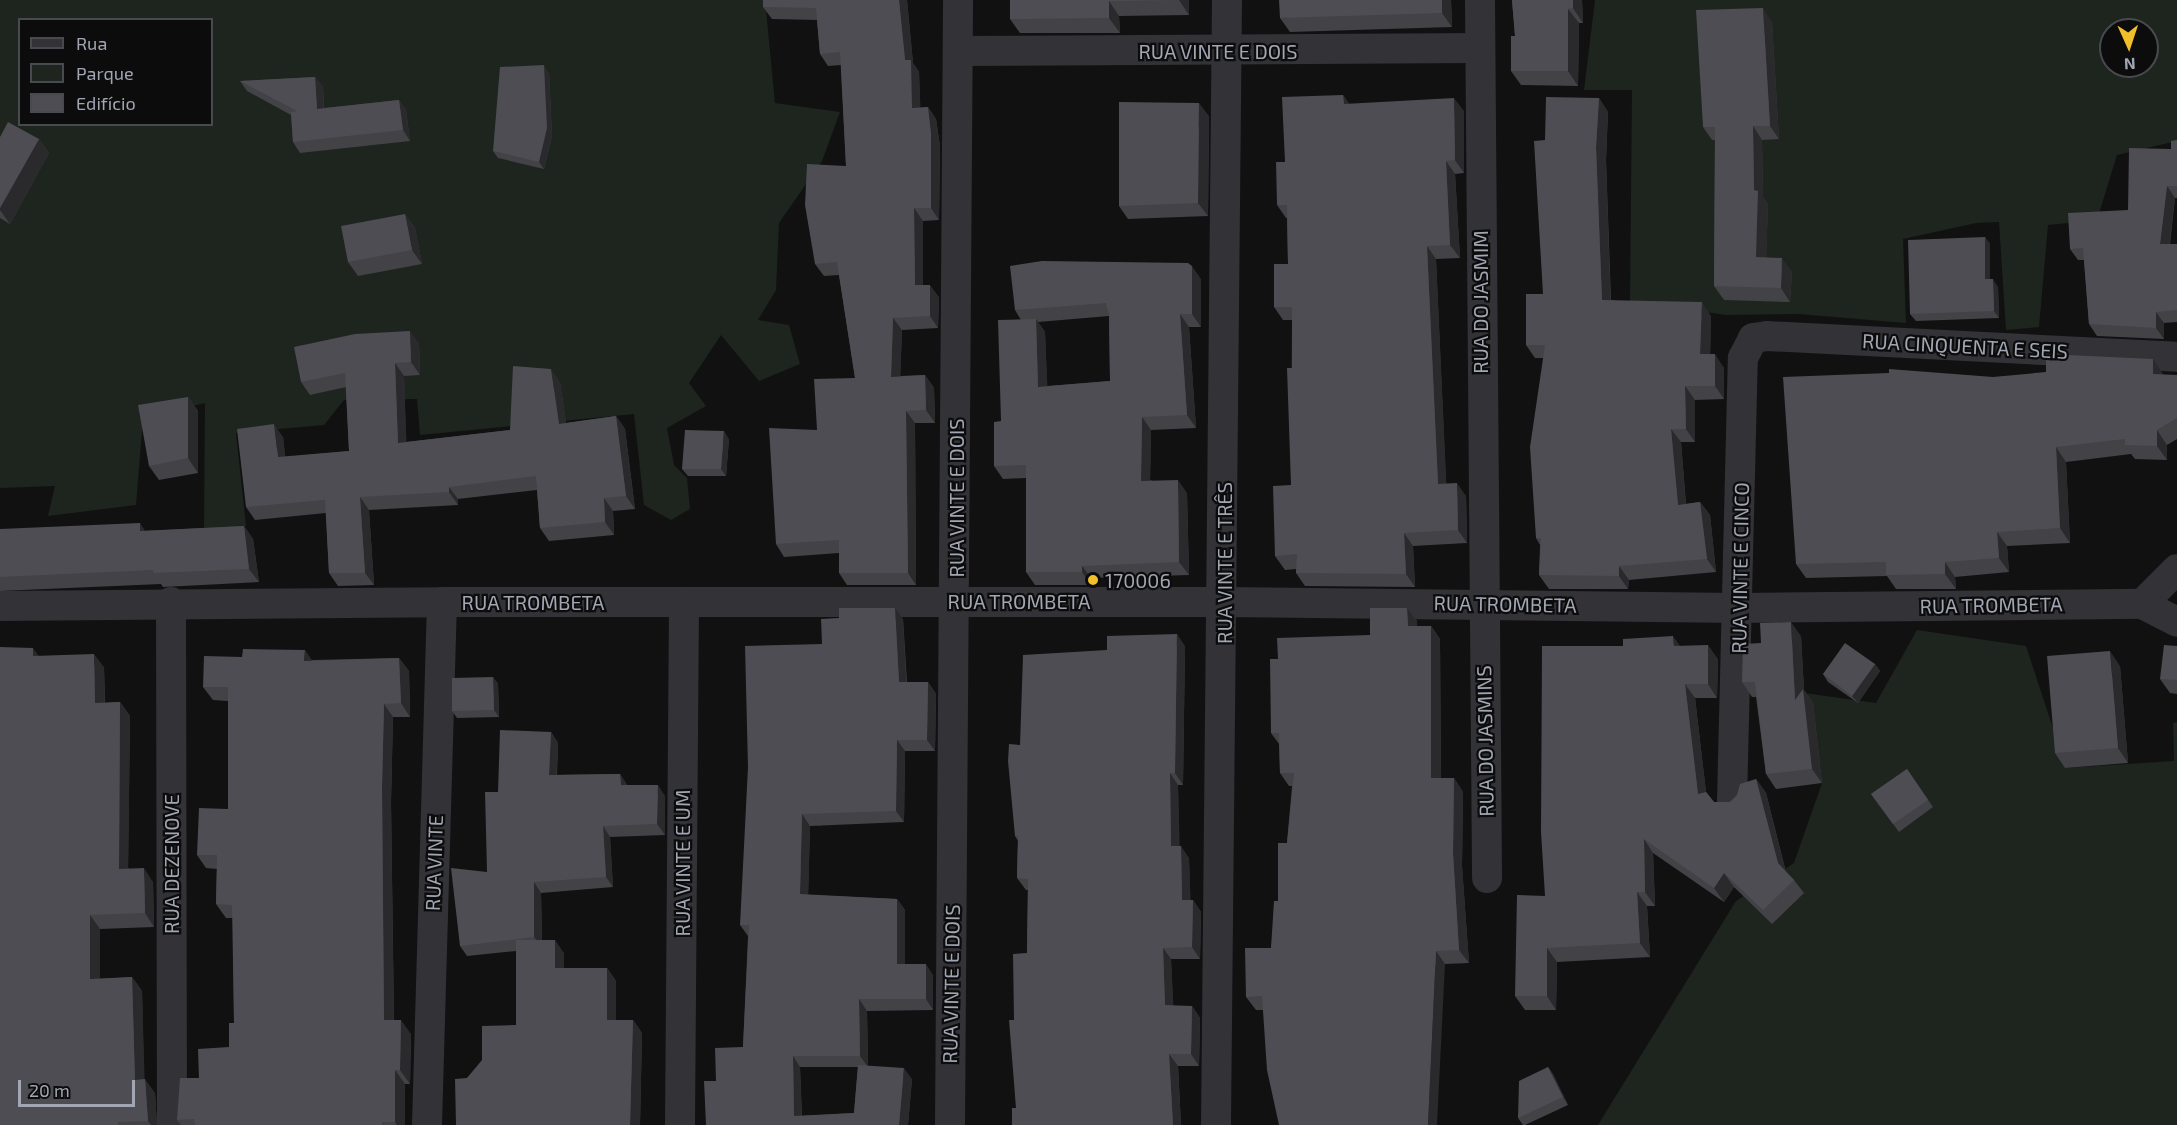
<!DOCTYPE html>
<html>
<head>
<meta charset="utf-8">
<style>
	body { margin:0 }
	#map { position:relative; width:2177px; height:1125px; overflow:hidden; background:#111112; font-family:"Exo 2",sans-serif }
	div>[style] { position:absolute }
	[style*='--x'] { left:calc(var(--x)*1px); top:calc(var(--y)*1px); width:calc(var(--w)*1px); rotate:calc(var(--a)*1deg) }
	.green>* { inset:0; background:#1d251e }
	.minor>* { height:30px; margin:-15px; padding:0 15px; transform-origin:15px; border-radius:15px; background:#323237 }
	.wall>* { inset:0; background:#424247 }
	.shaded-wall>* { inset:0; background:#2a2a2d }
	.building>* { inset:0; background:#4d4d53 }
	.dots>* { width:16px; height:16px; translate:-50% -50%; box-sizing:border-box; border:3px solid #0c0c0d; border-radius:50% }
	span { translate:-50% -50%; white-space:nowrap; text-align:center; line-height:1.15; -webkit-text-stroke:4.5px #0c0c0d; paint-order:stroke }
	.street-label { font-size:20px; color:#a2a6b3 }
	.poi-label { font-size:20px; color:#a2a6b3 }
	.left { translate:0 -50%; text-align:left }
	.legend { position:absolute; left:18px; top:18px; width:195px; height:108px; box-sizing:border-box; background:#0c0c0d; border:2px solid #484a4f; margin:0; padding:8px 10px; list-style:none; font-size:18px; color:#a2a6b3 }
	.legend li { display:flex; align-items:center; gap:12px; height:30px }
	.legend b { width:30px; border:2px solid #484a4f }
	.north { position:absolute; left:2099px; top:18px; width:60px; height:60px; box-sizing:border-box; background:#0c0c0d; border:2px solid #484a4f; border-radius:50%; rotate:177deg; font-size:16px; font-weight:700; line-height:24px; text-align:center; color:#a2a6b3 }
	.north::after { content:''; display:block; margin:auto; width:21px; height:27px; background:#f0bf2a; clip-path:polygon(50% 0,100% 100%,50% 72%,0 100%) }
	.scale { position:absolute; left:18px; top:1080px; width:117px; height:27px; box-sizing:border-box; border:3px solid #a2a6b3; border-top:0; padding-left:8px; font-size:18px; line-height:21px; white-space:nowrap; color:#a2a6b3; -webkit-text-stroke:4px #0c0c0d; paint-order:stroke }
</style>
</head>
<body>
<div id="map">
	<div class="green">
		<i style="clip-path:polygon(evenodd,0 0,765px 0,775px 103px,840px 112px,822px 161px,779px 223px,776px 290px,758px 320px,789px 325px,800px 364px,759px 381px,721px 335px,689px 383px,706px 406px,667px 428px,674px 465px,687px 478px,690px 509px,671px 520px,644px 505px,634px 414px,420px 435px,417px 399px,344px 400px,324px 425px,236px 433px,246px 526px,204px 528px,205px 403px,143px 418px,136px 505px,48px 516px,55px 486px,0 488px,0 0,20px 20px,212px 20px,212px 124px,20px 124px,20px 20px)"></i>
		<i style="clip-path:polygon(evenodd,1595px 0,2177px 0,2177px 141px,2117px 155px,2097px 220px,2048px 225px,2039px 327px,2006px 330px,1999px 222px,1976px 223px,1903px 239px,1906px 323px,1799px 314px,1726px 315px,1630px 301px,1632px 90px,1584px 90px,1595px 0,2111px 30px,2147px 30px,2147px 66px,2111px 66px,2111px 30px)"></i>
		<i style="clip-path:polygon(1917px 630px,2026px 646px,2066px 768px,2174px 761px,2173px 723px,2177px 722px,2177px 1125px,1598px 1125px,1736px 901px,1794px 863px,1822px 783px,1804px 693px,1876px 703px)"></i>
	</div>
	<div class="minor">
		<i style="--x:1480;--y:0;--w:878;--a:89.54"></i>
		<i style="--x:958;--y:51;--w:521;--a:-0.33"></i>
		<i style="--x:171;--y:602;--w:523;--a:89.89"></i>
		<i style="--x:2142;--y:604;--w:49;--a:-45"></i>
		<i style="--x:0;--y:606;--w:442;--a:-0.5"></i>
		<i style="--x:442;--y:602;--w:782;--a:0"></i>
		<i style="--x:1224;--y:602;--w:516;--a:0.67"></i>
		<i style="--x:1740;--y:608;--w:402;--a:-0.6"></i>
		<i style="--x:2142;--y:604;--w:39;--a:27"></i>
		<i style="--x:1732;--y:801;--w:443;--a:-88.6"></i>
		<i style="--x:1743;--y:358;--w:22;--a:-63"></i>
		<i style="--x:1753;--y:338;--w:14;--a:-8"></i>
		<i style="--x:1767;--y:336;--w:411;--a:2.9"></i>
		<i style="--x:427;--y:1125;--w:523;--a:-88.36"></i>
		<i style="--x:680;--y:1125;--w:523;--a:-89.56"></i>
		<i style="--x:950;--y:1125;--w:1125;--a:-89.59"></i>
		<i style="--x:1216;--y:1125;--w:1125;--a:-89.44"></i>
	</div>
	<div class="wall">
		<i style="clip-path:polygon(763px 0,907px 0,913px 63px,919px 72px,920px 108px,928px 107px,936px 119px,940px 146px,939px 220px,923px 221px,923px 285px,939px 297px,938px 328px,902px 330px,900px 376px,925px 375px,934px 388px,935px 423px,915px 423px,916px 585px,847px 585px,839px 573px,839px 553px,784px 557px,776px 544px,817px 430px,855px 378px,839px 275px,824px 276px,815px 264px,846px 166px,841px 65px,828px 66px,820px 54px,817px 20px,772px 19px,763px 7px)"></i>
		<i style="clip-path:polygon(1010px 0,1189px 0,1189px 15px,1119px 16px,1120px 33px,1020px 33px,1010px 19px)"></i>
		<i style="clip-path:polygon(1451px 0,1452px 27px,1290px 32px,1280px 18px)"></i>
		<i style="clip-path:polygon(1512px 0,1582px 0,1583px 23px,1579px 23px,1578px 86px,1521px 85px,1511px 71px,1515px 36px)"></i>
		<i style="clip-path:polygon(1772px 22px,1779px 139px,1762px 140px,1763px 197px,1768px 204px,1766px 257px,1792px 271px,1790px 302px,1724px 300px,1714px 286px,1715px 140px,1712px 140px,1703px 127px)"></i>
		<i style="clip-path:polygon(549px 73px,552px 136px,544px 169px,498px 158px,493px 151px)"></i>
		<i style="clip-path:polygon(315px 77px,323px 87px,324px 108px,399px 100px,406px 110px,410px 141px,300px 153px,293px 142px,291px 115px,247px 91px,240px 81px)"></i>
		<i style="clip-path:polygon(1343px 95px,1349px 104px,1464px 111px,1464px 173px,1455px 174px,1460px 258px,1436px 259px,1446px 484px,1466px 496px,1467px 543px,1413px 546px,1415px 587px,1305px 586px,1296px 573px,1296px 569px,1285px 570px,1275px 556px,1291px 485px,1292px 320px,1283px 320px,1274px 307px,1288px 264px,1287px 218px,1286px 218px,1277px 205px)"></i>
		<i style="clip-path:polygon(1599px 98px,1608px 112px,1606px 160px,1611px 300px,1711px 316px,1710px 354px,1724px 368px,1724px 399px,1695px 400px,1695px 442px,1681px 442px,1686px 504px,1700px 502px,1710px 515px,1716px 572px,1629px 580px,1628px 589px,1549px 589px,1539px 575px,1540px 545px,1536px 538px,1543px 358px,1535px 358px,1526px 345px,1543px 294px,1545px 140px)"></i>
		<i style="clip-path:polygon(1209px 116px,1208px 216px,1128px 219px,1119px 206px)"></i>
		<i style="clip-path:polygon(0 137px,39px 139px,49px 153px,10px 224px,0 218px)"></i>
		<i style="clip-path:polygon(2177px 140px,2177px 198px,2175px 198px,2170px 244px,2177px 244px,2177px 322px,2164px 323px,2164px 339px,2097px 336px,2089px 324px,2084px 260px,2078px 260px,2070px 249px,2128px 210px)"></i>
		<i style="clip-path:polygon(405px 214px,415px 228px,422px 264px,358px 276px,348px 262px)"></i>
		<i style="clip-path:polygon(1985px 237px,1990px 244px,1990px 279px,1998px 287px,1999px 318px,1916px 321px,1910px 314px)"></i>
		<i style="clip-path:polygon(evenodd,1201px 279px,1201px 327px,1189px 327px,1196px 428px,1151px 430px,1150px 480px,1187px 493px,1189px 575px,1091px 578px,1091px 585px,1035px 585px,1026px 572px,1026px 478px,1003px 479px,994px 466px,1001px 421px,1021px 320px,1015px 310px,1201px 279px,1109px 316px,1110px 381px,1047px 386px,1045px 332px,1038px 322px,1109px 316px)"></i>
		<i style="clip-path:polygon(419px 343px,420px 375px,404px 376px,406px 442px,510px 430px,560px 382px,566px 423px,616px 416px,625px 429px,635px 509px,613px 511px,614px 535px,549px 541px,540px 528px,537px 490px,458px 499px,458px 505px,369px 510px,374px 585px,338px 586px,329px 573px,326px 513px,255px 520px,246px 507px,283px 437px,285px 457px,349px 451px,346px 387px,310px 395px,301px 382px)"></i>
		<i style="clip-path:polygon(2163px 374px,2163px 375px,2177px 375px,2177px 439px,2167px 445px,2167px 460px,2135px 459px,2131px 454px,2066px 462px,2070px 543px,2007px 546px,2009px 572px,1955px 577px,1956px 589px,1896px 589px,1887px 576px,1806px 578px,1796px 564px,1993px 377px)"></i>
		<i style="clip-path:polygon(188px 397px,198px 411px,198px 473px,159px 480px,149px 466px)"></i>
		<i style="clip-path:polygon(729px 439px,726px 476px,688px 476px,682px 469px)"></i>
		<i style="clip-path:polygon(244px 526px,253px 539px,259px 582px,163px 587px,161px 584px,0 591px,0 529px,145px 531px)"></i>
		<i style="clip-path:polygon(1407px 608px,1417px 621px,1417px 626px,1431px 626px,1440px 639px,1441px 778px,1454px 778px,1463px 792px,1462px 866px,1469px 963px,1445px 964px,1263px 1010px,1256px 1010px,1246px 997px,1271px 948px,1287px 843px,1292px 786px,1289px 786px,1280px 773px,1279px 744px,1271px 733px,1278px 659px,1370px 635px)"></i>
		<i style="clip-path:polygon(evenodd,839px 618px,903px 619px,907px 682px,928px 682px,936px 694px,935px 751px,905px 751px,904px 822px,810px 826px,808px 895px,897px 899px,905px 910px,905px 964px,933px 975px,933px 1010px,867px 1011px,868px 1066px,912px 1079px,908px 1125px,706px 1125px,716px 1081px,743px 1047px,748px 936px,740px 925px,822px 644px,839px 618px,800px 1067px,858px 1067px,854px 1113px,802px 1116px,800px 1067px)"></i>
		<i style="clip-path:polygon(1801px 636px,1804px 690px,1813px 703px,1822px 783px,1776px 789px,1766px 774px,1756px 697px,1752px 697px,1742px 682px)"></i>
		<i style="clip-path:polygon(1185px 646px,1183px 785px,1178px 785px,1179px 846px,1189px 858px,1190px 900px,1193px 900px,1201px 912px,1200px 959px,1171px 959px,1173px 1006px,1192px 1006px,1200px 1018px,1199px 1066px,1178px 1066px,1181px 1125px,1012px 1125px,1016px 1108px,1014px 1020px,1027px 953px,1028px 890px,1026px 890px,1017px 878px,1018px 841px,1015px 836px,1020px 745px,1107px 650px)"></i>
		<i style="clip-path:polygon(1623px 646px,1680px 646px,1718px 659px,1717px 698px,1695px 698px,1706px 792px,1714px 802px,1730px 802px,1756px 779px,1766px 793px,1786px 872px,1794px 880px,1804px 893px,1772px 924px,1734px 887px,1724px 902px,1653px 853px,1655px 906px,1647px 906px,1650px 957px,1557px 962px,1556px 1010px,1525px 1010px,1515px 996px,1545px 896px)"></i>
		<i style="clip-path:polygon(2177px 646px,2177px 694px,2170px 693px,2160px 679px)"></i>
		<i style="clip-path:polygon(38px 656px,104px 667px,105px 703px,120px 702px,130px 716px,128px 868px,153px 882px,154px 927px,100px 929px,100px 979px,132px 977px,142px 991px,144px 1079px,155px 1093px,157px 1125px,0 1125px)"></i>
		<i style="clip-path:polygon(399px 658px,409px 671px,410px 717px,393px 717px,391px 802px,394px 1020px,411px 1034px,410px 1084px,405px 1084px,405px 1125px,181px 1125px,177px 1120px,199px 1078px,229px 1047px,234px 1023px,233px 918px,226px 918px,216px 904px,217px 869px,206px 868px,197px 855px,228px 809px,228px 701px,213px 700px,203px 687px,312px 660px)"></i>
		<i style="clip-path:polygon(1875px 664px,1880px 671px,1858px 703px,1828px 682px,1823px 674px)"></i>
		<i style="clip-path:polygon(2120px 666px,2128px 763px,2065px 768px,2055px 753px)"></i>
		<i style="clip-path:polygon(493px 677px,498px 684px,499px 717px,457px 718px,452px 711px)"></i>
		<i style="clip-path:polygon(551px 732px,558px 743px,557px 775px,620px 774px,627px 785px,665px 796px,665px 835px,610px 837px,613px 887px,541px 893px,542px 940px,564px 953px,564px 968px,607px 968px,616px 981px,616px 1020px,633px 1020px,642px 1033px,640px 1125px,456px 1125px,467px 1078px,516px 1025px,516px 951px,467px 956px,460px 946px,487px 872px,498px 792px)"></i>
		<i style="clip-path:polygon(1907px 769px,1933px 807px,1899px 832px,1871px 794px)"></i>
		<i style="clip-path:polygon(1548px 1067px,1553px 1074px,1568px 1105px,1525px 1125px,1523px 1125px,1518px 1118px)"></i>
	</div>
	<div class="shaded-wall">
		<i style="clip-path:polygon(899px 0,907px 0,913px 63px,919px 72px,921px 121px,912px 108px,905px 60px)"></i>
		<i style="clip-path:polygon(1179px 0,1189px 0,1189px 15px)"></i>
		<i style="clip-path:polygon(1442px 0,1451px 0,1452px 27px,1442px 13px)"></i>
		<i style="clip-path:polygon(1573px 0,1582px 0,1583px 23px,1573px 8px)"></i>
		<i style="clip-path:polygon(1109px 1px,1119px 16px,1120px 33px,1109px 18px)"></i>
		<i style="clip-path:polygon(1763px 8px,1772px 22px,1779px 139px,1770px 126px)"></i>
		<i style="clip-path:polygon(1568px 9px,1579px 23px,1578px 86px,1568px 71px)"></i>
		<i style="clip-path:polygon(544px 65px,549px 73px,552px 136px,544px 169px,539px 162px)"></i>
		<i style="clip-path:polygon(315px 77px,323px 87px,324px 119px,317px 109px)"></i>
		<i style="clip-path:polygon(1343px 95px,1352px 108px,1344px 104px)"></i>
		<i style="clip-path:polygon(1454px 98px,1464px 111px,1464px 173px,1455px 160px)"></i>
		<i style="clip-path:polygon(1599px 98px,1608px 112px,1606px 160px,1611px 313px,1602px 300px,1596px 147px)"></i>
		<i style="clip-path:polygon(399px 100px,406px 110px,410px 141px,403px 130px)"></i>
		<i style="clip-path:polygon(1199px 103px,1209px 116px,1208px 216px,1198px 203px)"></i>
		<i style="clip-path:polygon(928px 107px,936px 119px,940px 146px,939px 220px,931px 208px)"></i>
		<i style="clip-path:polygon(1753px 126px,1762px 140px,1763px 197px,1768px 204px,1766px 270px,1756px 257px,1754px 190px)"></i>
		<i style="clip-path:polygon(39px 139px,49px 153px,10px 224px,0 210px,0 208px)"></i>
		<i style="clip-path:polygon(1446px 161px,1455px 174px,1460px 258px,1450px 245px)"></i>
		<i style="clip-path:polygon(2167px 186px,2175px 198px,2168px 256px,2160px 244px)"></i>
		<i style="clip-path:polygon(914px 208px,923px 221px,923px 298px,915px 285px)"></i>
		<i style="clip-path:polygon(405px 214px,415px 228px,422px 264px,412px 250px)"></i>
		<i style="clip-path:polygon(1985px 237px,1990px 244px,1990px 287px,1985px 279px)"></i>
		<i style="clip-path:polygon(1427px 246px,1436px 259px,1447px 497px,1438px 484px)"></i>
		<i style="clip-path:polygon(1782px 258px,1792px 271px,1790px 302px,1781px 288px)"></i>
		<i style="clip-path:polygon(1192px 266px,1201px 279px,1201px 327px,1192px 314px)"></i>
		<i style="clip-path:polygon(1993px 279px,1998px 287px,1999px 318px,1994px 311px)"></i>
		<i style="clip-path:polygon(930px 285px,939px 297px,938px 328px,930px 316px)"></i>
		<i style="clip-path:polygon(1702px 302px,1711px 316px,1710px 368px,1700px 354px)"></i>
		<i style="clip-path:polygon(2156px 312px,2164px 323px,2164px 339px,2156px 328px)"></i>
		<i style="clip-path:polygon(1180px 314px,1189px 327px,1196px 428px,1187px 415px)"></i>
		<i style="clip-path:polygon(893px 318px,902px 330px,900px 389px,891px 377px)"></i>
		<i style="clip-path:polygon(1036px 319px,1045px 332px,1048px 400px,1038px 387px)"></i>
		<i style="clip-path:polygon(410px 331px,419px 343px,420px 375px,411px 362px)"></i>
		<i style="clip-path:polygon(1715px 354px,1724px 368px,1724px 399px,1715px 386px)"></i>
		<i style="clip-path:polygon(2153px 359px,2163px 374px,2163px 389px,2153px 374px)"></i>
		<i style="clip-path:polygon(395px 363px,404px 376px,407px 456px,398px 443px)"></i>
		<i style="clip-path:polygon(551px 369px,560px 382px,568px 436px,559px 424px)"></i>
		<i style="clip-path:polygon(925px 375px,934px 388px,935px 423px,926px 410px)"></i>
		<i style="clip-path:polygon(1685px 386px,1695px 400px,1695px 442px,1686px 429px)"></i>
		<i style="clip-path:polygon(188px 397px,198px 411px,198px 473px,188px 458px)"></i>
		<i style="clip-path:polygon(906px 411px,915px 423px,916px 585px,908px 573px)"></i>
		<i style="clip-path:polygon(616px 416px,625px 429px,635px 509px,626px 496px)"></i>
		<i style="clip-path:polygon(1142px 417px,1151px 430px,1150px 493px,1141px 481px)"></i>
		<i style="clip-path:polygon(274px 424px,283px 437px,287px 470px,278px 457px)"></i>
		<i style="clip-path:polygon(1671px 429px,1681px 442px,1687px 519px,1678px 505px)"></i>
		<i style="clip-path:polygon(2157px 430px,2167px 445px,2167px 460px,2157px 446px)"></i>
		<i style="clip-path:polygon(724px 431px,729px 439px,726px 476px,721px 469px)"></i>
		<i style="clip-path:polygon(2056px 447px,2066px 462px,2070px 543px,2060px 528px)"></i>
		<i style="clip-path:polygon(1178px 480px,1187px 493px,1189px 575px,1179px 562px)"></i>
		<i style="clip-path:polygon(1457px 483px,1466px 496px,1467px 543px,1458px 530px)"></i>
		<i style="clip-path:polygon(449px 487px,458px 499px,458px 505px,449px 492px)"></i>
		<i style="clip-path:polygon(360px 497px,369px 510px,374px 585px,365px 573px)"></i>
		<i style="clip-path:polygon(604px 498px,613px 511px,614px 535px,605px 522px)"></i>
		<i style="clip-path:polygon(1700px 502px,1710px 515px,1716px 572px,1707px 559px)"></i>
		<i style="clip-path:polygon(140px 523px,149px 537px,140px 531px)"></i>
		<i style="clip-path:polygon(244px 526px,253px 539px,259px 582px,249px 569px)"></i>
		<i style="clip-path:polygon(1997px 532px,2007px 546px,2009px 572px,1999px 558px)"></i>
		<i style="clip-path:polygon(1404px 533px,1413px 546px,1415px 587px,1406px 574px)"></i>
		<i style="clip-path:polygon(1945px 562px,1955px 577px,1956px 589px,1945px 574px)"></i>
		<i style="clip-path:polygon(1082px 566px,1091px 578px,1091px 585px,1082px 572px)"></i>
		<i style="clip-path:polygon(1619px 566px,1629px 580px,1628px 589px,1619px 576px)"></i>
		<i style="clip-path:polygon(895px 608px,903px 619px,907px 693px,899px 682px)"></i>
		<i style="clip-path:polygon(1407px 608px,1417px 621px,1418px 640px,1408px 626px)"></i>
		<i style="clip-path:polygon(1791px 622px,1801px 636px,1804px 690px,1813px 703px,1822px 783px,1812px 769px,1795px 700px)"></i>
		<i style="clip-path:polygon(1431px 626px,1440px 639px,1441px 791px,1431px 778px)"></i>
		<i style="clip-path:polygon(1177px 634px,1185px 646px,1183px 785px,1175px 773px)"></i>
		<i style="clip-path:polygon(1673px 636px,1683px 650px,1674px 646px)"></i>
		<i style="clip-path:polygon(1708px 645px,1718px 659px,1717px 698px,1708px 684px)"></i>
		<i style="clip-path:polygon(33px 648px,43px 662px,33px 656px)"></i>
		<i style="clip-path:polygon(305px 650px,314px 663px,304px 661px)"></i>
		<i style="clip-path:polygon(2110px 651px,2120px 666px,2128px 763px,2118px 748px)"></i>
		<i style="clip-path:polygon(94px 654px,104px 667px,105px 717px,95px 703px)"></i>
		<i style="clip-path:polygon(399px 658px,409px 671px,410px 717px,401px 703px)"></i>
		<i style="clip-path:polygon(1875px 664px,1880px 671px,1858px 703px,1852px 696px)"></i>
		<i style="clip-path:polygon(493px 677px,498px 684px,499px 717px,494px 710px)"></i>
		<i style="clip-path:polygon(928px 682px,936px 694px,935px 751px,927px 740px)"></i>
		<i style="clip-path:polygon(1685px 684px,1695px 698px,1708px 808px,1698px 794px)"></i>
		<i style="clip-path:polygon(120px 702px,130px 716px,128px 882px,119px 869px)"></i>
		<i style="clip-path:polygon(384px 704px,393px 717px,391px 802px,394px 1033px,384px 1020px,382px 788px)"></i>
		<i style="clip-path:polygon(551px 732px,558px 743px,556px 786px,549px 775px)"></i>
		<i style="clip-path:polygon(897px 740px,905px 751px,904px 822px,896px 811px)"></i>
		<i style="clip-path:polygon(1170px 773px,1178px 785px,1180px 858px,1171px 846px)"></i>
		<i style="clip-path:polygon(620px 774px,627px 785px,621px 785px)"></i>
		<i style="clip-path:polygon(1454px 778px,1463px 792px,1462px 866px,1469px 963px,1459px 950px,1453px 853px)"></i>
		<i style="clip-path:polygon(1756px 779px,1766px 793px,1787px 877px,1778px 863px)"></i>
		<i style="clip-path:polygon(658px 785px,665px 796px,665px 835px,657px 824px)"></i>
		<i style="clip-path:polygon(802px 814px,810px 826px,808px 905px,800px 894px)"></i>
		<i style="clip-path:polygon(603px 826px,610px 837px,613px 887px,606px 877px)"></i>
		<i style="clip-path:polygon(1644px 839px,1653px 853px,1655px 906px,1645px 892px)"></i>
		<i style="clip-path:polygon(1181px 846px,1189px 858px,1191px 912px,1182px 900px)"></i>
		<i style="clip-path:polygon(144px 868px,153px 882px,154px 927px,145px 913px)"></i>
		<i style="clip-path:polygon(1724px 873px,1734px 887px,1724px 902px,1714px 888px)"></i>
		<i style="clip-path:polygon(534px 882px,541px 893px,542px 947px,534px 937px)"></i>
		<i style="clip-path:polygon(1637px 892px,1647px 906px,1650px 957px,1640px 943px)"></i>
		<i style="clip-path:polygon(897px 899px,905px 910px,905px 975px,897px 964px)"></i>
		<i style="clip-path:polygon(1193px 900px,1201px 912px,1200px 959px,1192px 947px)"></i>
		<i style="clip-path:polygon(90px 915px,100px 929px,100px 993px,90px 979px)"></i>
		<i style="clip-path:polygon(555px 940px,564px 953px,564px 981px,555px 968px)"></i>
		<i style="clip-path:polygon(1163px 948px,1171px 959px,1174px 1017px,1165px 1005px)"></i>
		<i style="clip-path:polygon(1547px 948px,1557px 962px,1556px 1010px,1547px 996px)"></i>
		<i style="clip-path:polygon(1436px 951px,1445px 964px,1437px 1125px,1428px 1125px)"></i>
		<i style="clip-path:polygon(926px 964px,933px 975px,933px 1010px,926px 999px)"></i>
		<i style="clip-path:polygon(607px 968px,616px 981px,616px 1033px,607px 1020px)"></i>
		<i style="clip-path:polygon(132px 977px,142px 991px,145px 1093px,135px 1080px)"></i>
		<i style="clip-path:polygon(859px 999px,867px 1011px,868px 1067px,860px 1056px)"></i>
		<i style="clip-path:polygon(1192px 1006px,1200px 1018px,1199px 1066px,1191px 1054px)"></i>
		<i style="clip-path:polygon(401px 1020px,411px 1034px,410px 1084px,400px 1070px)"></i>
		<i style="clip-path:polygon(633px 1020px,642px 1033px,640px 1125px,630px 1125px)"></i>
		<i style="clip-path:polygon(1169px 1054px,1178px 1066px,1181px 1125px,1173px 1125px)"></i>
		<i style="clip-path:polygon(793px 1056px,800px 1067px,802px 1125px,794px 1116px)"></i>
		<i style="clip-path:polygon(1548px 1067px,1553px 1074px,1568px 1105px,1563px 1097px)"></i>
		<i style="clip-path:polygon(904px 1068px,912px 1079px,908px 1125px,899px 1125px)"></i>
		<i style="clip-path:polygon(395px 1070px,405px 1084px,405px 1125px,397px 1125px,395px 1122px)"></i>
		<i style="clip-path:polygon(145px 1079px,155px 1093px,157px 1125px,151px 1125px,148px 1121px)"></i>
	</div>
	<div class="building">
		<i style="clip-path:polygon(763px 0,899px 0,905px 60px,911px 60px,912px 108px,928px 107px,931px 133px,931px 208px,914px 208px,915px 285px,930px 285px,930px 316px,893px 318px,891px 377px,925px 375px,926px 410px,906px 411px,908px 573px,839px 573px,839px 540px,776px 544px,769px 428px,817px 430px,814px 379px,855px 378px,837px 262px,815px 264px,805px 205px,807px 164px,846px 166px,840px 52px,820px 54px,816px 8px,763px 7px)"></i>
		<i style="clip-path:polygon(1010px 0,1179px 0,1109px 1px,1109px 18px,1010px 19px)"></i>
		<i style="clip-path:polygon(1279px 0,1442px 0,1442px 13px,1280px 18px)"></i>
		<i style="clip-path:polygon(1512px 0,1573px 0,1573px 8px,1568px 9px,1568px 71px,1511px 71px,1511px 36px,1515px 36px)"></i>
		<i style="clip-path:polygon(1763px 8px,1770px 126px,1753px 126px,1754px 190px,1758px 191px,1756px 257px,1782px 258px,1781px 288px,1714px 286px,1715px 127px,1703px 127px,1696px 10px)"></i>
		<i style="clip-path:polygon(544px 65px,547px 128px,539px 162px,493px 151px,500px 67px)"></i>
		<i style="clip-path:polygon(315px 77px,317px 109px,399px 100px,403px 130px,293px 142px,291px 112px,297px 111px,240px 81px)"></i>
		<i style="clip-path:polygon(1343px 95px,1344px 104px,1454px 98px,1455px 160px,1446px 161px,1450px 245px,1427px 246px,1438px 484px,1457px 483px,1458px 530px,1404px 533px,1406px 574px,1296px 573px,1297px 554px,1275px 556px,1273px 486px,1291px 485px,1287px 368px,1292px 368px,1292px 307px,1274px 307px,1274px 264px,1288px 264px,1287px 205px,1277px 205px,1276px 162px,1285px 162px,1282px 97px)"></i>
		<i style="clip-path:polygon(1546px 97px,1599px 98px,1596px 147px,1602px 300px,1702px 302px,1700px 354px,1715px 354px,1715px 386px,1685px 386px,1686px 429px,1671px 429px,1678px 505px,1700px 502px,1707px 559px,1619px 566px,1619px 576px,1539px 575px,1541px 538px,1536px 538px,1530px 447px,1545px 345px,1526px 345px,1526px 294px,1543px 294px,1534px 141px,1545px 140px)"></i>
		<i style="clip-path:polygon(1119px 102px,1199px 103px,1198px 203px,1119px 206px)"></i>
		<i style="clip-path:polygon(8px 122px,39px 139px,0 208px,0 137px)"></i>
		<i style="clip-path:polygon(2177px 140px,2177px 186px,2167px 186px,2160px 244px,2177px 244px,2177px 310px,2156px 312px,2156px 328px,2089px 324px,2083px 248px,2070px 249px,2068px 213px,2128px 210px,2129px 148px,2171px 149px,2171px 141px)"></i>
		<i style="clip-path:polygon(405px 214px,412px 250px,348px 262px,341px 226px)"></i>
		<i style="clip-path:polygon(1985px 237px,1985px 279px,1993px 279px,1994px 311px,1910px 314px,1908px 240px)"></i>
		<i style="clip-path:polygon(1042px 261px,1188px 263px,1192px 266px,1192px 314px,1180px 314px,1187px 415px,1142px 417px,1141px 481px,1178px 480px,1179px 562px,1082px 566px,1082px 572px,1026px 572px,1026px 465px,994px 466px,994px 422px,1001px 421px,998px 320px,1036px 319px,1038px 387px,1110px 381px,1109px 314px,1106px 303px,1015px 310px,1010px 266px)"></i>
		<i style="clip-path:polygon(410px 331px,411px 362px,395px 363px,398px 443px,510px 430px,513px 366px,551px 369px,559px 424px,616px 416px,626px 496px,604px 498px,605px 522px,540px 528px,536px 476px,449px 487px,449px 492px,360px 497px,365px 573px,329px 573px,325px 500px,246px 507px,237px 429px,274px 424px,278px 457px,349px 451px,345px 373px,301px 382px,294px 347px,355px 334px)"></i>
		<i style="clip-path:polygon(2046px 354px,2153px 359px,2153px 374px,2177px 375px,2177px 418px,2157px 430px,2157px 446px,2125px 445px,2125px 439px,2056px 447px,2060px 528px,1997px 532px,1999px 558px,1945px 562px,1945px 574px,1886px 575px,1886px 562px,1796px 564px,1783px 377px,1889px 373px,1889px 369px,1993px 377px,2046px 372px)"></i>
		<i style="clip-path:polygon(188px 397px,188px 458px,149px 466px,138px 405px)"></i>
		<i style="clip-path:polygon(685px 430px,724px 431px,721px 469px,682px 469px)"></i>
		<i style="clip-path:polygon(140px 523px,140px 531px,244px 526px,249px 569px,154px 573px,153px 570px,0 577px,0 529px)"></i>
		<i style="clip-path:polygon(839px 608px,895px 608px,899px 682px,928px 682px,927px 740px,897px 740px,896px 811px,802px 814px,800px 894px,897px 899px,897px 964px,926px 964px,926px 999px,859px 999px,860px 1056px,793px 1056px,794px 1116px,854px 1113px,858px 1065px,904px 1068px,899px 1125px,706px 1125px,704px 1081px,716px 1081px,715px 1048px,743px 1047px,749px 925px,740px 925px,748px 767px,745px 646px,822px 644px,821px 619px,839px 618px)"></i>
		<i style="clip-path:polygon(1370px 608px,1407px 608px,1408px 626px,1431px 626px,1431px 778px,1454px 778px,1453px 853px,1459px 950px,1436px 951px,1428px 1125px,1279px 1125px,1267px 1070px,1262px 996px,1246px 997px,1245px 948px,1271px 948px,1274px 901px,1278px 901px,1278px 843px,1287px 843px,1294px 773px,1280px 773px,1279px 733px,1271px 733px,1270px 659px,1278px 659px,1277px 638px,1370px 635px)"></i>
		<i style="clip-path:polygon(1791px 622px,1795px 700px,1803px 689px,1812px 769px,1766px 774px,1755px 682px,1742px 682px,1743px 644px,1761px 643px,1760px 623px)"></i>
		<i style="clip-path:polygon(1177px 634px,1175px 773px,1170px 773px,1171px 846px,1181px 846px,1182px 900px,1193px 900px,1192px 947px,1163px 948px,1165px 1005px,1192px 1006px,1191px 1054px,1169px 1054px,1173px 1125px,1012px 1125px,1012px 1108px,1016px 1108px,1009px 1020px,1014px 1020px,1013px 954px,1027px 953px,1028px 879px,1017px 878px,1018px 836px,1015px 836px,1008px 761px,1009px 744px,1020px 745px,1023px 655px,1107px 650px,1107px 636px)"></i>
		<i style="clip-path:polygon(1673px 636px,1674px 646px,1708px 645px,1708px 684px,1685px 684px,1698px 794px,1706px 792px,1714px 802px,1730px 802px,1737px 795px,1740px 784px,1756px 779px,1778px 863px,1794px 880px,1763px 910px,1724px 873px,1714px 888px,1644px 839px,1645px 892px,1637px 892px,1640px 943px,1547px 948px,1547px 996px,1515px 996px,1517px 895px,1545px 896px,1541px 832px,1542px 646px,1623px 646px,1623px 639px)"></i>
		<i style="clip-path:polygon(1845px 643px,1875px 664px,1852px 696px,1823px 674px)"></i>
		<i style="clip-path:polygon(2164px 645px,2177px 646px,2177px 680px,2160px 679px)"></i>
		<i style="clip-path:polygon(0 647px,33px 648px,33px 656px,94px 654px,95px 703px,120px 702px,119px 869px,144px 868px,145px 913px,90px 915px,90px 979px,132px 977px,135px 1080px,145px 1079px,148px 1121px,118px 1122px,118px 1125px,0 1125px)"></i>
		<i style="clip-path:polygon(243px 649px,305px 650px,304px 661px,399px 658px,401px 703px,384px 704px,382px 788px,384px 1020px,401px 1020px,400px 1070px,395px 1070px,395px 1122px,382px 1122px,382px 1125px,195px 1125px,194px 1119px,177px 1120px,180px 1078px,199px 1078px,198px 1049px,229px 1047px,229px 1023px,234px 1023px,232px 905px,216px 904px,217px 855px,197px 855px,199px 808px,228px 809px,228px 687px,203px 687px,204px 656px,242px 657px)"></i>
		<i style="clip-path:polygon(2110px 651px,2118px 748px,2055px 753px,2047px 656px)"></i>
		<i style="clip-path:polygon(493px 677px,494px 710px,452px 711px,452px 678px)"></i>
		<i style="clip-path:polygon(500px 730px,551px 732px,549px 775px,620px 774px,621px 785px,658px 785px,657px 824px,603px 826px,606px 877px,534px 882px,534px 937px,460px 946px,451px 868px,487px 872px,485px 792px,498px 792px)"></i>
		<i style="clip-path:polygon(1907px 769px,1928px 800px,1893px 824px,1871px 794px)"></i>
		<i style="clip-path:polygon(516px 940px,555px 940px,555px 968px,607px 968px,607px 1020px,633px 1020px,630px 1125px,456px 1125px,455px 1079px,467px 1078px,482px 1060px,482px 1026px,516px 1025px)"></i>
		<i style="clip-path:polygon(1548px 1067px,1563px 1097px,1518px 1118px,1519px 1081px)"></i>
	</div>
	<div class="dots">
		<i style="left:1093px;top:580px;background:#f0bf2a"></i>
	</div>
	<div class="street-label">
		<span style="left:1218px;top:51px">RUA VINTE E DOIS</span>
		<span style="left:1480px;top:302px;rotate:-90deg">RUA DO JASMIM</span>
		<span style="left:1965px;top:346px;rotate:3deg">RUA CINQUENTA E SEIS</span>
		<span style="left:956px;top:498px;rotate:-90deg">RUA VINTE E DOIS</span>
		<span style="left:1224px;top:563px;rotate:-90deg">RUA VINTE E TRÊS</span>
		<span style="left:1740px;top:568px;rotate:-89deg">RUA VINTE E CINCO</span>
		<span style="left:1019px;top:601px">RUA TROMBETA</span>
		<span style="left:533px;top:602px">RUA TROMBETA</span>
		<span style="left:1505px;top:604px;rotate:1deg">RUA TROMBETA</span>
		<span style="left:1991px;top:605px;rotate:-1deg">RUA TROMBETA</span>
		<span style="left:1485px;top:741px;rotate:-91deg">RUA DO JASMINS</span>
		<span style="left:434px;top:863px;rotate:-88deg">RUA VINTE</span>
		<span style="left:682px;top:863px;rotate:-90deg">RUA VINTE E UM</span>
		<span style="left:171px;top:864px;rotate:-90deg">RUA DEZENOVE</span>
		<span style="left:951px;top:984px;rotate:-89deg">RUA VINTE E DOIS</span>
	</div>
	<div class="poi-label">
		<span class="left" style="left:1105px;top:580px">170006</span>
	</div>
	<ul class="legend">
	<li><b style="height:8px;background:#323237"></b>Rua</li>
	<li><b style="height:16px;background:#1d251e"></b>Parque</li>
	<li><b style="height:16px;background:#4d4d53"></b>Edifício</li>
	</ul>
	<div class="north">N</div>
	<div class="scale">20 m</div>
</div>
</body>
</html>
